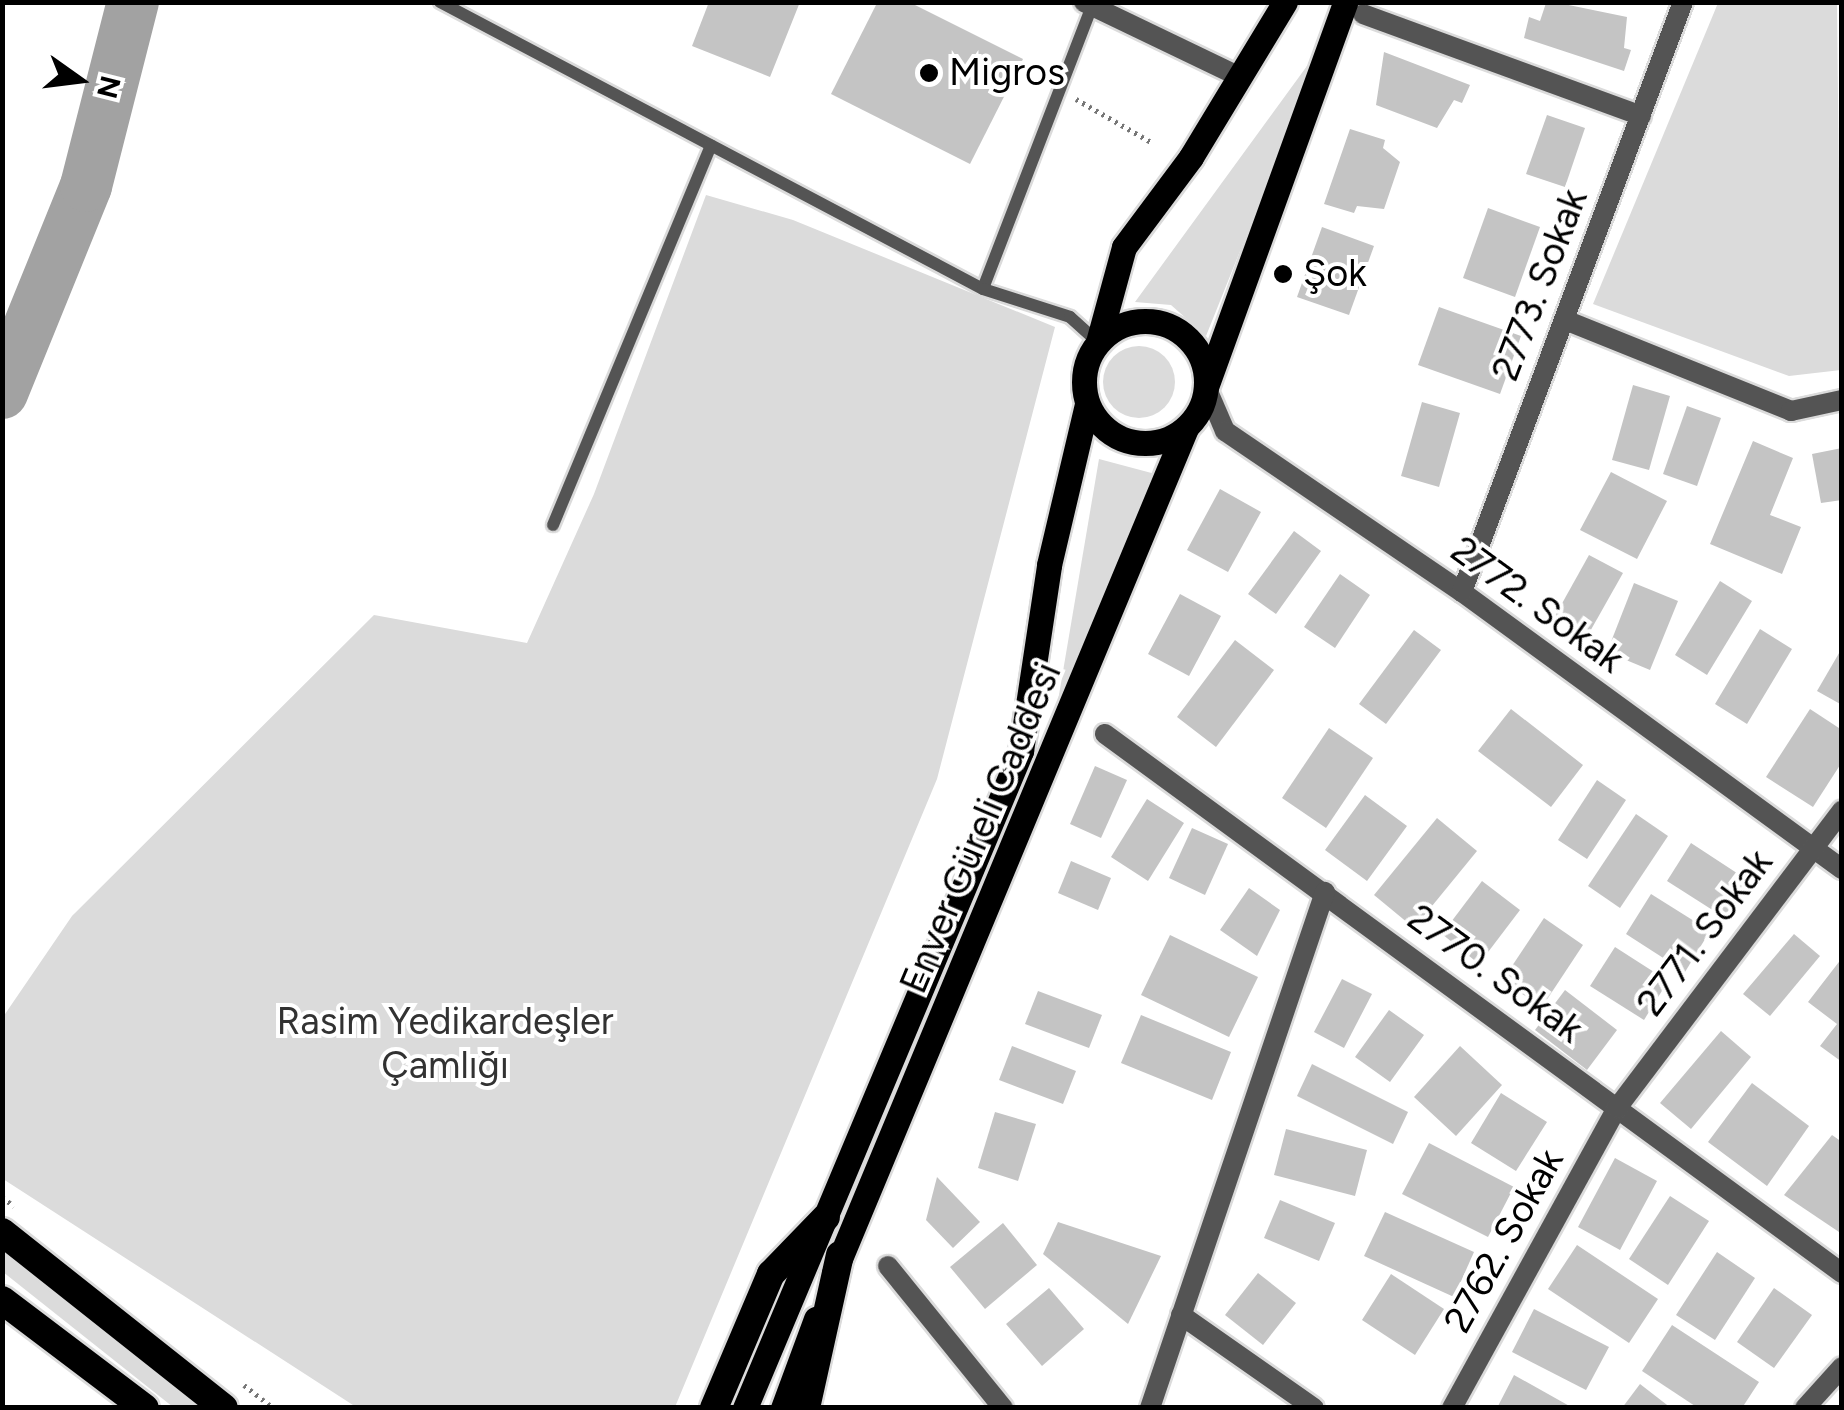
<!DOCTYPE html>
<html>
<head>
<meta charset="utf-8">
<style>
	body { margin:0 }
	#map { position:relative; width:1844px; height:1410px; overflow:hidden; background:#fff; font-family:Figtree,sans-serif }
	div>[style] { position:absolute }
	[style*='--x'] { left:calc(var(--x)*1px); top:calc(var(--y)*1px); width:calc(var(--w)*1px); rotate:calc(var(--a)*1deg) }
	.green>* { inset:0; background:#dbdbdb }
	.round { border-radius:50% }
	.river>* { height:52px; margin:-26px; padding:0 26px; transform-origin:26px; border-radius:26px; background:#a2a2a2 }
	.building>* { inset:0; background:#c4c4c4 }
	.path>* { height:5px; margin-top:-2.5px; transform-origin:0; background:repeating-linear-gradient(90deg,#767676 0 2.5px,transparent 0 7.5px) }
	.roads { filter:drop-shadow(2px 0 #dbdbdb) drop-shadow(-2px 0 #dbdbdb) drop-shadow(0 2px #dbdbdb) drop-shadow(0 -2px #dbdbdb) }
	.service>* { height:12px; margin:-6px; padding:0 6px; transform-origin:6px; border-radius:6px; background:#545454 }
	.minor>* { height:20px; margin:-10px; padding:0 10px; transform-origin:10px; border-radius:10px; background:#545454 }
	.primary>* { height:25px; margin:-12.5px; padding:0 12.5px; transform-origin:12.5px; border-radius:12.5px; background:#000 }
	.primary>.ring { margin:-12.5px; padding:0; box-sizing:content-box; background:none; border:25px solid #000; border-radius:50% }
	.trunk>* { height:28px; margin:-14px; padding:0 14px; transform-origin:14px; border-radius:14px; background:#000 }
	.dots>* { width:28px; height:28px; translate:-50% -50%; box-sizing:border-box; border:5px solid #fff; border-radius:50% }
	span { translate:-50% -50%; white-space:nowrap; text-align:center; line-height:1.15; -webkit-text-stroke:8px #fff; paint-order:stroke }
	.poi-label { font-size:38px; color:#000 }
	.left { translate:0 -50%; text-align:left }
	.street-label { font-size:38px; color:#000 }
	.park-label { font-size:38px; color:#323232 }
	.frame { position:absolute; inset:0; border:5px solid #000; pointer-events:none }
	.north { position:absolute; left:30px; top:30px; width:100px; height:100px; -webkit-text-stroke:8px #fff; paint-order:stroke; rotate:104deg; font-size:28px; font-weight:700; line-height:40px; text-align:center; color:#000 }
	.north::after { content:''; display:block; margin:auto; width:35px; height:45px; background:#000; clip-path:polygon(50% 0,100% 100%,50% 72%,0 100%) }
</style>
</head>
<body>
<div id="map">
	<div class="green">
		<i style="clip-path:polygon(1718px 3px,1837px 5px,1841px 370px,1789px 376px,1593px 304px)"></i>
		<i style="clip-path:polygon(1323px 44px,1206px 336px,1171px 305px,1135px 302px)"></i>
		<i style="clip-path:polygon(706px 195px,793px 220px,1055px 327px,937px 779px,675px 1407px,356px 1407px,3px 1179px,3px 1017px,72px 916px,374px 615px,527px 643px,594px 494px)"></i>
		<i class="round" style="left:1103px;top:346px;width:72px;height:72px"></i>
		<i style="clip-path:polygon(1099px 459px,1159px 475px,1051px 742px)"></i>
		<i style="clip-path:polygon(2px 1251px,3px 1251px,198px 1407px,173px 1407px,3px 1272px)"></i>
	</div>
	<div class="river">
		<i style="--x:2;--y:393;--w:223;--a:-67.9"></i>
		<i style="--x:86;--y:186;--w:190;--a:-75.7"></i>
	</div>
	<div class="building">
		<i style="clip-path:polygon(709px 2px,800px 2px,770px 77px,692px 46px)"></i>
		<i style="clip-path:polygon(1554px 2px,1627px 17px,1624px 48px,1631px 50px,1624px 71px,1524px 38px,1529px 17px,1540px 21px,1546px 3px)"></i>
		<i style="clip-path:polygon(877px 3px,911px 3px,1023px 59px,970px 164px,831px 94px)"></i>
		<i style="clip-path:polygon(1384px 52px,1470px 85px,1462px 103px,1454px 100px,1437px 128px,1376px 105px)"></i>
		<i style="clip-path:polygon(1547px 115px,1585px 128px,1565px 187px,1526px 174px)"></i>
		<i style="clip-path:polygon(1350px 129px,1385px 140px,1383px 148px,1400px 162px,1384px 209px,1357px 206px,1354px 213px,1324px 204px)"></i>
		<i style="clip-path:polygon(1488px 208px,1540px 227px,1515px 297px,1463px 278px)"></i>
		<i style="clip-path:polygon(1322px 227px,1374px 246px,1349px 315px,1297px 297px)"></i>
		<i style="clip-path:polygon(1439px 307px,1521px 336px,1500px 394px,1418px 365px)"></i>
		<i style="clip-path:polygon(1633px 385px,1670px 396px,1649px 470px,1612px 460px)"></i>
		<i style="clip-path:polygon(1422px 402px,1460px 413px,1439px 487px,1401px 476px)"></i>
		<i style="clip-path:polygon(1687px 406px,1721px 418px,1697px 486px,1663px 474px)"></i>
		<i style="clip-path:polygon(1753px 441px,1793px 458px,1770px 515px,1801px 527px,1782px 574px,1710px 544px)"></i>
		<i style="clip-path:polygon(1842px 448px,1842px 500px,1821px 503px,1812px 454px)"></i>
		<i style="clip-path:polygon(1611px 472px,1667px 501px,1637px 559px,1580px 530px)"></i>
		<i style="clip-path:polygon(1220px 489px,1261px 512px,1228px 572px,1187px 550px)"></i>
		<i style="clip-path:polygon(1294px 531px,1321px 551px,1276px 614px,1248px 594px)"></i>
		<i style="clip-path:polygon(1589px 555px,1623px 573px,1588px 635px,1555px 616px)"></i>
		<i style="clip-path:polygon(1340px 574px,1370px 595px,1335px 648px,1304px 627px)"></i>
		<i style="clip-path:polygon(1720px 581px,1752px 601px,1707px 675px,1675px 655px)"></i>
		<i style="clip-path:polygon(1634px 583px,1678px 601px,1650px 670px,1607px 652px)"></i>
		<i style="clip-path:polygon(1180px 594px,1221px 616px,1189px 676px,1148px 654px)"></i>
		<i style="clip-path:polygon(1760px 629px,1792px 649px,1747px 724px,1715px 704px)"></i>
		<i style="clip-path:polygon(1414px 630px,1441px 650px,1386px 724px,1359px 704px)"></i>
		<i style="clip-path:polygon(1235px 640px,1274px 670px,1216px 747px,1177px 717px)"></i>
		<i style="clip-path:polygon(1842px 648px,1842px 705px,1817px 691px)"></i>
		<i style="clip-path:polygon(1511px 709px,1583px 765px,1551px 807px,1478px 751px)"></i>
		<i style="clip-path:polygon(1810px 709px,1842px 730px,1842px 762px,1813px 807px,1766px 777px)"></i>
		<i style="clip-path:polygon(1329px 728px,1373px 758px,1326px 828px,1282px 798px)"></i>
		<i style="clip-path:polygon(1095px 766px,1127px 780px,1101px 838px,1070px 824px)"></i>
		<i style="clip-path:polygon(1597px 780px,1626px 800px,1587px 859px,1558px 840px)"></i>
		<i style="clip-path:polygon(1365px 795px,1407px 826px,1367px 881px,1325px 850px)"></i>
		<i style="clip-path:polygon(1147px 799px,1184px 823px,1148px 881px,1111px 857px)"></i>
		<i style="clip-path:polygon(1636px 814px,1668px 836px,1620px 908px,1588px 886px)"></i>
		<i style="clip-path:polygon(1437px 818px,1477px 851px,1414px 928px,1374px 895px)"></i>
		<i style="clip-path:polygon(1192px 828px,1228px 844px,1205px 895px,1169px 878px)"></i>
		<i style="clip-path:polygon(1691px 843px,1749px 881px,1725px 918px,1667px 881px)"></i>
		<i style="clip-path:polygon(1071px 861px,1111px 878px,1098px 910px,1058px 893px)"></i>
		<i style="clip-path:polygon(1482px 881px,1520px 910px,1479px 964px,1442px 934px)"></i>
		<i style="clip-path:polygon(1249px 888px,1280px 910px,1257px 956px,1220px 930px)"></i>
		<i style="clip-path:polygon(1651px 894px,1710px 931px,1685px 972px,1626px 934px)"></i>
		<i style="clip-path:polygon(1544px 918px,1583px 945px,1542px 1007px,1502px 981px)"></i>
		<i style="clip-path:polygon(1794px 934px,1820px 956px,1770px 1016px,1743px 994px)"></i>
		<i style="clip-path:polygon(1170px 935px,1258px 977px,1229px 1037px,1141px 995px)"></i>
		<i style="clip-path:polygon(1615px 947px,1668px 981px,1644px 1020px,1590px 986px)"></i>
		<i style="clip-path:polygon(1842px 958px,1842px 1062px,1820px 1046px,1837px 1024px,1808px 1002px)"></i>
		<i style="clip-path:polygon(1342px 979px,1372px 994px,1344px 1048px,1314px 1032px)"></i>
		<i style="clip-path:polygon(1565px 990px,1617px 1030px,1587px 1070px,1535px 1030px)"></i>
		<i style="clip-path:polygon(1038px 991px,1102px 1015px,1089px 1048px,1025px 1024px)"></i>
		<i style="clip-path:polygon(1389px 1010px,1424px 1035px,1390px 1082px,1355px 1057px)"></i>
		<i style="clip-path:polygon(1141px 1015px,1231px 1052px,1212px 1100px,1121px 1063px)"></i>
		<i style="clip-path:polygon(1721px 1031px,1751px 1057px,1691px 1129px,1660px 1103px)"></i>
		<i style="clip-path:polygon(1012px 1046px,1076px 1071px,1063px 1104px,999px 1080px)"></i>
		<i style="clip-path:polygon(1460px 1046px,1502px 1085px,1456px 1136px,1414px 1097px)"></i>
		<i style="clip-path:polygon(1312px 1064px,1408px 1112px,1393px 1144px,1297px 1096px)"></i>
		<i style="clip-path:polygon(1752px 1083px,1809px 1126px,1767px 1186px,1708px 1142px)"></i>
		<i style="clip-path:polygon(1501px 1093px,1547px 1122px,1516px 1171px,1471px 1143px)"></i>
		<i style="clip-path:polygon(995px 1112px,1036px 1124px,1018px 1181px,978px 1168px)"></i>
		<i style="clip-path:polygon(1286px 1129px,1367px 1150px,1355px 1196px,1274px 1175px)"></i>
		<i style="clip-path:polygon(1832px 1135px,1842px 1142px,1842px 1234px,1784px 1195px)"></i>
		<i style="clip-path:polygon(1429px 1143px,1514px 1187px,1488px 1237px,1402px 1194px)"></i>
		<i style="clip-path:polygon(1615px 1158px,1657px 1181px,1620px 1250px,1578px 1227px)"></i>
		<i style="clip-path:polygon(937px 1177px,980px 1222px,953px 1248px,926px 1220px)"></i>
		<i style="clip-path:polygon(1670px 1196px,1709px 1221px,1668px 1285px,1629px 1259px)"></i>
		<i style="clip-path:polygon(1280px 1200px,1335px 1223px,1319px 1261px,1264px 1238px)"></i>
		<i style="clip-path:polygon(1385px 1212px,1474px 1252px,1454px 1297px,1364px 1256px)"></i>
		<i style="clip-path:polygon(1058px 1222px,1161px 1256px,1128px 1324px,1043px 1254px)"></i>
		<i style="clip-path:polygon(1003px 1223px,1037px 1265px,985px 1309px,950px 1267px)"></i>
		<i style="clip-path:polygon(1577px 1245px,1658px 1299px,1629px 1343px,1548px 1289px)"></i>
		<i style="clip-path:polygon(1717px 1252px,1755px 1278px,1715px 1340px,1676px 1315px)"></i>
		<i style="clip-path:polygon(1258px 1273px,1296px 1303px,1263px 1345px,1225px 1315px)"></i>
		<i style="clip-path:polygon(1391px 1274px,1444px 1309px,1415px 1355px,1362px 1320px)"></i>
		<i style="clip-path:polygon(1049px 1288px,1084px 1329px,1042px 1366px,1006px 1324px)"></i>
		<i style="clip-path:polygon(1774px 1288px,1812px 1315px,1774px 1368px,1737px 1342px)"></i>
		<i style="clip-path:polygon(1534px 1309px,1609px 1347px,1586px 1390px,1512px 1352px)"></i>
		<i style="clip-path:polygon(1672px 1325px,1759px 1382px,1742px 1408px,1698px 1408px,1642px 1371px)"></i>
		<i style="clip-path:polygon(1514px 1375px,1573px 1408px,1497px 1408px)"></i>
		<i style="clip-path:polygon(1640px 1384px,1671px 1408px,1622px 1408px)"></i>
	</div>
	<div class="path">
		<i style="--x:1076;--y:99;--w:86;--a:29.8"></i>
		<i style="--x:2;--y:1197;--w:15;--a:37"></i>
		<i style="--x:244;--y:1385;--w:37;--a:38"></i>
	</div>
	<div class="roads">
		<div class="service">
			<i style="--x:440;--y:2;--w:614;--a:27.86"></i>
			<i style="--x:1092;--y:6;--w:303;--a:111.1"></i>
			<i style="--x:983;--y:289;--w:91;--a:17.8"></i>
			<i style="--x:1070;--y:317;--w:38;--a:42"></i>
			<i style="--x:553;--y:525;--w:411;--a:-67.4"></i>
		</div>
		<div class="minor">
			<i style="--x:1084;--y:2;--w:173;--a:25.7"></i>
			<i style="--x:1363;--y:14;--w:296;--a:20.1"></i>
			<i style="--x:1565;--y:320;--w:244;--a:21.9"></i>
			<i style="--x:1791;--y:411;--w:52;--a:-12.2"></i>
			<i style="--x:1206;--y:387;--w:48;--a:66.6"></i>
			<i style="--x:1225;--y:431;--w:287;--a:34.2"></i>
			<i style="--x:1462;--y:592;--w:470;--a:36.1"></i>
			<i style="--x:1462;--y:592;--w:630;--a:-69.47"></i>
			<i style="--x:1105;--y:734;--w:913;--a:36.18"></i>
			<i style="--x:888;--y:1266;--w:183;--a:51"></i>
			<i style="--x:1181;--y:1315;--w:162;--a:35"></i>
			<i style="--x:1150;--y:1408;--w:545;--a:-71.27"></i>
			<i style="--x:1452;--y:1408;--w:342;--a:-61.2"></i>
			<i style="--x:1617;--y:1108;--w:373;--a:-52.9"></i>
			<i style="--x:1805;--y:1408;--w:55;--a:-47.9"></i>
		</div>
		<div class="primary">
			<i class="ring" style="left:1084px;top:321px;width:97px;height:97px"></i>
			<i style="--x:1098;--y:342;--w:98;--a:-74.7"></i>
			<i style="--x:1124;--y:247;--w:112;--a:-53.3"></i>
			<i style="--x:1191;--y:157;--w:181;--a:-58.8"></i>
			<i style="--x:1206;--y:387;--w:409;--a:-70.1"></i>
			<i style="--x:834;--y:1273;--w:915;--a:-67.38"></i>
			<i style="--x:745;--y:1408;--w:713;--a:-67.21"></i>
			<i style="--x:1021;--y:751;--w:188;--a:-81.4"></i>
			<i style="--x:1049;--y:565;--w:165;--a:-76.7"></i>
			<i style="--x:783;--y:1408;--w:95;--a:-69.7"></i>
		</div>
		<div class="trunk">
			<i style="--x:2;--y:1232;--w:283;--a:38.4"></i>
			<i style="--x:2;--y:1300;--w:179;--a:37.1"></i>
			<i style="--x:714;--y:1408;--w:146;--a:-67"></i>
			<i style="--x:771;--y:1274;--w:79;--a:-46"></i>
			<i style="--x:806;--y:1408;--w:157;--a:-77.5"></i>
		</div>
	</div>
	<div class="dots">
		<i style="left:929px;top:73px;background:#000"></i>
		<i style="left:1283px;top:274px;background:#000"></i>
	</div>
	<div class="poi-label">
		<span class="left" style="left:949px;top:73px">Migros</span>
		<span class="left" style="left:1303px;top:274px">Şok</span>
	</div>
	<div class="street-label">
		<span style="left:1540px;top:285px;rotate:-69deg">2773. Sokak</span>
		<span style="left:1537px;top:605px;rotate:36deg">2772. Sokak</span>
		<span style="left:981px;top:828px;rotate:-67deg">Enver Güreli Caddesi</span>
		<span style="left:1705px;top:933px;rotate:-53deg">2771. Sokak</span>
		<span style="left:1495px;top:974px;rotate:36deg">2770. Sokak</span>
		<span style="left:1504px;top:1241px;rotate:-61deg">2762. Sokak</span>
	</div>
	<div class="park-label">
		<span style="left:445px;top:1044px">Rasim Yedikardeşler<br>Çamlığı</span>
	</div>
	<div class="frame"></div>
	<div class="north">N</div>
</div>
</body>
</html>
